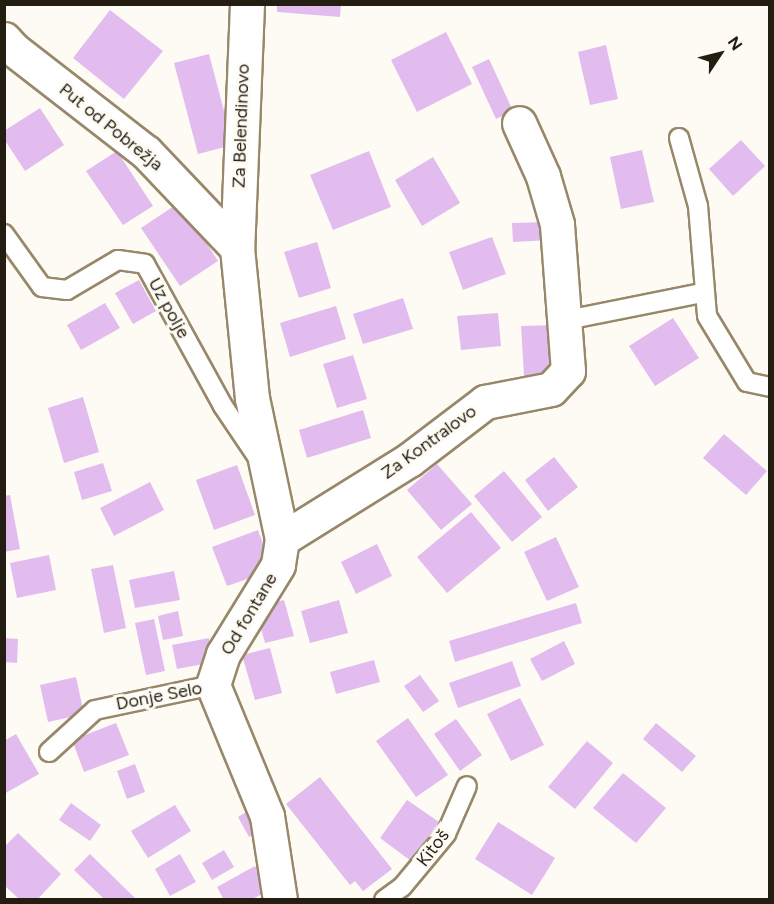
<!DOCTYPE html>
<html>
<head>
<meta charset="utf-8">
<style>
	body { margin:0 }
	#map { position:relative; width:774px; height:904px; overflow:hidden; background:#fefbf4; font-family:Figtree,sans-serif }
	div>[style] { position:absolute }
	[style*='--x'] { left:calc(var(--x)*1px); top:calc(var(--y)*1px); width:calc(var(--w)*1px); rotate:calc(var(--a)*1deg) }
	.building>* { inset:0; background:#e2bbef }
	.roads { filter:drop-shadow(2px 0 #98886a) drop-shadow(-2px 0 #98886a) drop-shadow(0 2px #98886a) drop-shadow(0 -2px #98886a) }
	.lane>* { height:18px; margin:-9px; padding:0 9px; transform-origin:9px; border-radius:9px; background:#fff }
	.street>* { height:33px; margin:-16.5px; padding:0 16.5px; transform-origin:16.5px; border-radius:16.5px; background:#fff }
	span { translate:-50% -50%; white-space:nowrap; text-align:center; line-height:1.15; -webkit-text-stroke:6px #fefbf4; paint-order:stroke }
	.street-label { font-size:18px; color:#241e12 }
	.frame { position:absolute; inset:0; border:6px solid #241e12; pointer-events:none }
	.north { position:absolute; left:690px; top:24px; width:60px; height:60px; -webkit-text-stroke:4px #fefbf4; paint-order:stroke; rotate:55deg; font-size:16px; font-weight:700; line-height:24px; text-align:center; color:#241e12 }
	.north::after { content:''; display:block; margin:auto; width:21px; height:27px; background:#241e12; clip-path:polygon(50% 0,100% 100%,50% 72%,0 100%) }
</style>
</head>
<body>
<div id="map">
	<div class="building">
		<i style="clip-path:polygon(277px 4px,341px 4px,340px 17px,277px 12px)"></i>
		<i style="clip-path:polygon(110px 10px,163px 51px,124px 99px,73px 58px)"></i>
		<i style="clip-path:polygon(446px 32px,472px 84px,417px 112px,391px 60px)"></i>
		<i style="clip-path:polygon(606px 45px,618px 99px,590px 105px,578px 52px)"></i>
		<i style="clip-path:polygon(209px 54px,233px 145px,198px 154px,174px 63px)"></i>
		<i style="clip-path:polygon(489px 59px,513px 111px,496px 119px,472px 67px)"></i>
		<i style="clip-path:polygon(40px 108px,64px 145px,25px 171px,4px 139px,4px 131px)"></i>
		<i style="clip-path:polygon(741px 140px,765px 166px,733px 196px,709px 169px)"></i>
		<i style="clip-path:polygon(642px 150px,654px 202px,621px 209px,610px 157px)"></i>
		<i style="clip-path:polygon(117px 151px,153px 206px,123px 225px,86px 171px)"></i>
		<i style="clip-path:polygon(369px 151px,391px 207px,333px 230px,310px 175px)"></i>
		<i style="clip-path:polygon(433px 157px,460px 203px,422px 226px,395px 180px)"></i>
		<i style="clip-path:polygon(180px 202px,218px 261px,180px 286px,141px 228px)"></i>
		<i style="clip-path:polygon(548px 222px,549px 240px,513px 242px,512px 223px)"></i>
		<i style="clip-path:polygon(492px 237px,506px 274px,463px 290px,449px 252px)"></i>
		<i style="clip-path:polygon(317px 242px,331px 288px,299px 298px,284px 252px)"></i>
		<i style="clip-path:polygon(139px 280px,156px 311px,133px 324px,115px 293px)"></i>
		<i style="clip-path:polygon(403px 298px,413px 329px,363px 344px,353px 314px)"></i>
		<i style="clip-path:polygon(105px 303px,120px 328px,81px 350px,67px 325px)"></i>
		<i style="clip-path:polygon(336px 306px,346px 339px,290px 357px,280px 323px)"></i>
		<i style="clip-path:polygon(498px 313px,501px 346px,461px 350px,457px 316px)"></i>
		<i style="clip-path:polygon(673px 318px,699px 358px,655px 386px,629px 346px)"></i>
		<i style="clip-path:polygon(555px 325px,558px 375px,524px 376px,521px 326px)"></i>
		<i style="clip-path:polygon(353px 355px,367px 399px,337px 408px,323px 364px)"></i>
		<i style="clip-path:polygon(83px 397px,99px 452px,64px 463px,48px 408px)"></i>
		<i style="clip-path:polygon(363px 410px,371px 438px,307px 458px,299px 430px)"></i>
		<i style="clip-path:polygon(724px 434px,767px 471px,746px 495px,703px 458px)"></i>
		<i style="clip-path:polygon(554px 457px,578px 487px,548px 511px,525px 480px)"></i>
		<i style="clip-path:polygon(103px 463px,112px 491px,82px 500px,74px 472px)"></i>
		<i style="clip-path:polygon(437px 464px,472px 504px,441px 530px,407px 490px)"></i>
		<i style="clip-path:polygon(237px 465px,255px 515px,214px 530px,196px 480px)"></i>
		<i style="clip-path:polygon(504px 471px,542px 517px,512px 542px,474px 496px)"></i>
		<i style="clip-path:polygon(150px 482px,164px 510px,114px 536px,100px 508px)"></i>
		<i style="clip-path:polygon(10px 495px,20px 549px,4px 552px,4px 496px)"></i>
		<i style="clip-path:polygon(471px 512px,501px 548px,447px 593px,417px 557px)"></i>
		<i style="clip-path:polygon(258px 530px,273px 570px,227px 586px,212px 547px)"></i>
		<i style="clip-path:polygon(556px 537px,579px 587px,547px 601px,524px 552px)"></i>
		<i style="clip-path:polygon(377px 544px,392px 576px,356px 594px,341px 562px)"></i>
		<i style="clip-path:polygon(49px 555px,56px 590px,17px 598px,10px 563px)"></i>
		<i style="clip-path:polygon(113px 565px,126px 628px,104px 633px,91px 569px)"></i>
		<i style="clip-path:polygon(174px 571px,180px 600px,135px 608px,129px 580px)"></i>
		<i style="clip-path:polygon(284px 600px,294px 636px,265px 643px,255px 607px)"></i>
		<i style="clip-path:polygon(339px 600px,348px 633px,310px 643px,301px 611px)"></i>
		<i style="clip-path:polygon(576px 603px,582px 623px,455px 662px,449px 641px)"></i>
		<i style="clip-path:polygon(178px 611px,183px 636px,163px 640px,158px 616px)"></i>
		<i style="clip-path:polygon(154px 619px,165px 671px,146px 675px,135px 623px)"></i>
		<i style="clip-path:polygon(4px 638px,18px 639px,17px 663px,4px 662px)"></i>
		<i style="clip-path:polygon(209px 638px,214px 662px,177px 669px,172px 645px)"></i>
		<i style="clip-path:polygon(564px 641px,575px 664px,542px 681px,530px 659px)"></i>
		<i style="clip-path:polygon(270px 648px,282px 693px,255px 700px,242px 655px)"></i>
		<i style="clip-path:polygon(374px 660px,380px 682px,336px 694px,330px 672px)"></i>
		<i style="clip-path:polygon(512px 661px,521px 686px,458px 708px,449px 683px)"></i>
		<i style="clip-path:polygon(420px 675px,439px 701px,423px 712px,404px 686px)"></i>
		<i style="clip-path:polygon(76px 677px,84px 714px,48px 722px,40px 685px)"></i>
		<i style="clip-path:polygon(520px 698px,544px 745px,511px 761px,487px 714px)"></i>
		<i style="clip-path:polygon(408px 718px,448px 775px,416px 797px,376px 741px)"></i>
		<i style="clip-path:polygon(456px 719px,482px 755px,460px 771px,434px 734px)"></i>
		<i style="clip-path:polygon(116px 723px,129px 755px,84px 772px,72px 740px)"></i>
		<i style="clip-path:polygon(656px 723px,696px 756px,682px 772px,643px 739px)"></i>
		<i style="clip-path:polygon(16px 734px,39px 774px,4px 794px,4px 741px)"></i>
		<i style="clip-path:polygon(587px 741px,613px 763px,575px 809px,548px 787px)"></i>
		<i style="clip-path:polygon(135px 764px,145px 792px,127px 799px,117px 771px)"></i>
		<i style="clip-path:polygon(623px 773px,666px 808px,636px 843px,593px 808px)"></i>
		<i style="clip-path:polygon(320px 777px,392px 869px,363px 891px,355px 881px,350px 885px,286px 804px)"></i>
		<i style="clip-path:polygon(407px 800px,439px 822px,411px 861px,380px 838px)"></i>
		<i style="clip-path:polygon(71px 803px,101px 825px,90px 841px,59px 820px)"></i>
		<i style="clip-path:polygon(175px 805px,191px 831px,148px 858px,131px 831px)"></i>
		<i style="clip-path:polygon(251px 809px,262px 830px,249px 837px,238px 817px)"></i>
		<i style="clip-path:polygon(498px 822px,555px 858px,532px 895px,475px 859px)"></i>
		<i style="clip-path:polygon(18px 833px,61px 874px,37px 900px,20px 900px,4px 885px,4px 847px)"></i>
		<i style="clip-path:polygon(224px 850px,234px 867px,212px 880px,202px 863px)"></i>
		<i style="clip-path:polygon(90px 854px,137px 900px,105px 900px,74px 870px)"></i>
		<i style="clip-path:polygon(180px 854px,196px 882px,170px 896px,155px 869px)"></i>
		<i style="clip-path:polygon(255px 866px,269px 890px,251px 900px,224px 900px,217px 887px)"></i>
	</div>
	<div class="roads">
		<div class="lane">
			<i style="--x:679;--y:138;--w:71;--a:74.4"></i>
			<i style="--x:698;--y:206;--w:110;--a:85.3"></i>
			<i style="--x:707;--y:316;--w:77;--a:58.8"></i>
			<i style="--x:747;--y:382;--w:24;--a:12"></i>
			<i style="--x:4;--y:234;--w:65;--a:54.4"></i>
			<i style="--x:42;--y:287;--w:25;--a:7"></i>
			<i style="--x:67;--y:290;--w:59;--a:-30.5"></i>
			<i style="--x:118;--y:260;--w:27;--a:8"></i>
			<i style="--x:145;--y:264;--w:162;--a:61.2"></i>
			<i style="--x:223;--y:406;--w:59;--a:56"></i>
			<i style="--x:567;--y:320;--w:138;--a:-11.3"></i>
			<i style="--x:49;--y:752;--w:62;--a:-42.4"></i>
			<i style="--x:95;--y:710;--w:121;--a:-12"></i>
			<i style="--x:384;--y:900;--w:22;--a:-36"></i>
			<i style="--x:402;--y:887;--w:69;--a:-50.3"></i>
			<i style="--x:446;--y:834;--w:52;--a:-66.4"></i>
		</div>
		<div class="street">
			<i style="--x:247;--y:4;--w:244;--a:92.3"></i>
			<i style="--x:237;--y:248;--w:151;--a:84.3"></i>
			<i style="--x:252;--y:398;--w:144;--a:78"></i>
			<i style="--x:282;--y:539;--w:26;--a:99"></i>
			<i style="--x:278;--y:565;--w:105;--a:121.7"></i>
			<i style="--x:223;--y:654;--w:33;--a:108"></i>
			<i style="--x:213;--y:685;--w:142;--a:67.6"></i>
			<i style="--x:267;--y:816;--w:85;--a:81.2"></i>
			<i style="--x:4;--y:39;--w:13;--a:48"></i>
			<i style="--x:13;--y:49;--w:168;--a:37.8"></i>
			<i style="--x:146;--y:152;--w:132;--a:46.5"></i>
			<i style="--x:282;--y:539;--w:150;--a:-31.9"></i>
			<i style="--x:409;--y:460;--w:96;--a:-37.3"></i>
			<i style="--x:485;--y:402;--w:67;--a:-11.1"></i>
			<i style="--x:551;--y:389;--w:25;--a:-47"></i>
			<i style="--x:568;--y:371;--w:147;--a:-94.3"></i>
			<i style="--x:557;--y:224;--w:50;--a:-106.3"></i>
			<i style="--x:543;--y:176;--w:58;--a:-114.4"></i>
		</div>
	</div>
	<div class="street-label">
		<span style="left:241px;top:126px;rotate:-88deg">Za Belendinovo</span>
		<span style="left:111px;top:127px;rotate:39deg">Put od Pobrežja</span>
		<span style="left:169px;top:308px;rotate:61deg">Uz polje</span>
		<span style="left:429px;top:442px;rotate:-36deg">Za Kontralovo</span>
		<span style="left:249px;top:614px;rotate:-59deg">Od fontane</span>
		<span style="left:159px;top:696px;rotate:-11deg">Donje Selo</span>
		<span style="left:433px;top:848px;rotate:-53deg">Kitoš</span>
	</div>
	<div class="frame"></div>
	<div class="north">N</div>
</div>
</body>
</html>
